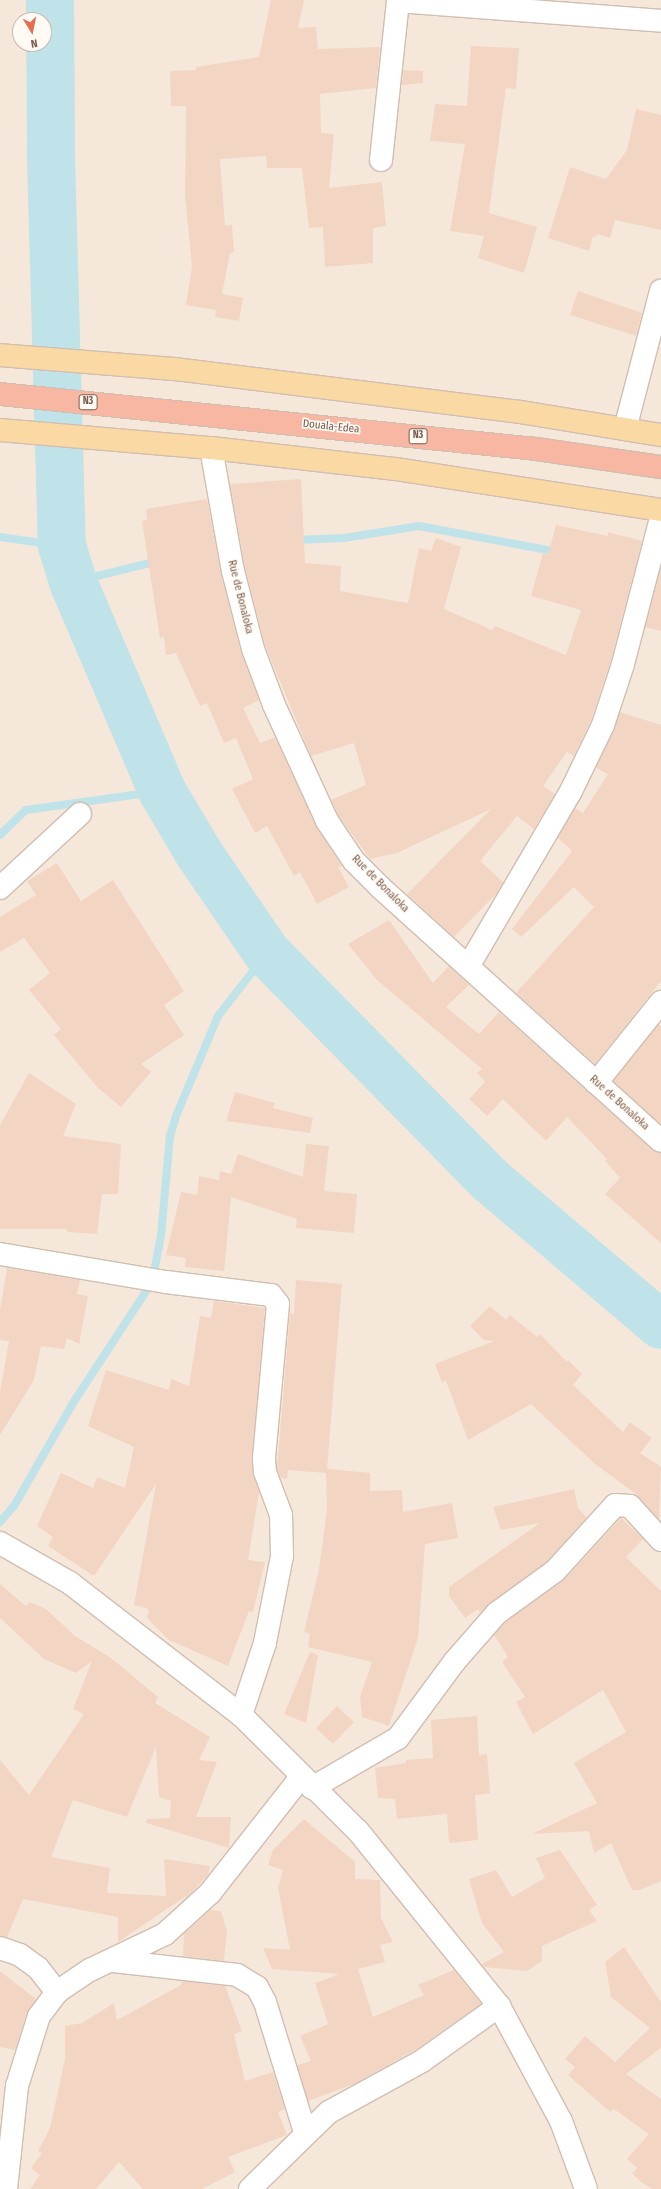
<!DOCTYPE html>
<html>
<head>
<meta charset="utf-8">
<style>
	body { margin:0 }
	#map { position:relative; width:661px; height:2189px; overflow:hidden; background:#fdf6ec; font-family:"Fira Sans Condensed",sans-serif }
	div>[style] { position:absolute }
	[style*='--x'] { left:calc(var(--x)*1px); top:calc(var(--y)*1px); width:calc(var(--w)*1px); rotate:calc(var(--a)*1deg) }
	.residential>* { inset:0; background:#f5e8da }
	.stream>* { height:8px; margin:-4px; padding:0 4px; transform-origin:4px; border-radius:4px; background:#bfe3e8 }
	.river>* { height:48px; margin:-24px; padding:0 24px; transform-origin:24px; border-radius:24px; background:#bfe3e8 }
	.building>* { inset:0; background:#f3d5c3 }
	.roads { filter:drop-shadow(1px 0 #d1beb0) drop-shadow(-1px 0 #d1beb0) drop-shadow(0 1px #d1beb0) drop-shadow(0 -1px #d1beb0) }
	.minor>* { height:22px; margin:-11px; padding:0 11px; transform-origin:11px; border-radius:11px; background:#fff }
	.major>* { height:22px; margin:-11px; padding:0 11px; transform-origin:11px; border-radius:11px; background:#fbd9a5 }
	.highway>* { height:22px; margin:-11px; padding:0 11px; transform-origin:11px; border-radius:11px; background:#f7b7a3 }
	span { translate:-50% -50%; white-space:nowrap; text-align:center; line-height:1.15; -webkit-text-stroke:3.5px #fffaf3; paint-order:stroke }
	.shield-label span { padding:1px 3px; background:#fffaf3; border:1px solid; border-radius:3px; -webkit-text-stroke-width:0 }
	.shield-label { font-size:10px; color:#7a5c4d; font-weight:700 }
	.street-label { font-size:11px; color:#7a5c4d }
	.north { position:absolute; left:12px; top:12px; width:40px; height:40px; box-sizing:border-box; background:#fffaf3; border:1px solid #cabbb1; border-radius:50%; rotate:170deg; font-size:11px; font-weight:700; line-height:16px; text-align:center; color:#7a5c4d }
	.north::after { content:''; display:block; margin:auto; width:14px; height:18px; background:#e76f51; clip-path:polygon(50% 0,100% 100%,50% 72%,0 100%) }
</style>
</head>
<body>
<div id="map">
	<div class="residential">
		<i style="clip-path:polygon(evenodd,0 0,661px 0,661px 2189px,0 2189px,0 0,20px 20px,44px 20px,44px 44px,20px 44px,20px 20px)"></i>
	</div>
	<div class="stream">
		<i style="--x:0;--y:537;--w:63;--a:8.3"></i>
		<i style="--x:294;--y:540;--w:50;--a:-2.3"></i>
		<i style="--x:344;--y:538;--w:76;--a:-9.1"></i>
		<i style="--x:419;--y:526;--w:141;--a:10.6"></i>
		<i style="--x:624;--y:567;--w:37;--a:9"></i>
		<i style="--x:73;--y:582;--w:88;--a:-13.9"></i>
		<i style="--x:0;--y:835;--w:36;--a:-44"></i>
		<i style="--x:26;--y:810;--w:137;--a:-8"></i>
		<i style="--x:0;--y:1522;--w:21;--a:-49"></i>
		<i style="--x:14;--y:1506;--w:119;--a:-60.2"></i>
		<i style="--x:73;--y:1403;--w:131;--a:-56.8"></i>
		<i style="--x:145;--y:1293;--w:18;--a:-63"></i>
		<i style="--x:153;--y:1277;--w:42;--a:-79"></i>
		<i style="--x:161;--y:1236;--w:100;--a:-84.9"></i>
		<i style="--x:170;--y:1136;--w:21;--a:-73"></i>
		<i style="--x:176;--y:1116;--w:108;--a:-67.2"></i>
		<i style="--x:218;--y:1016;--w:80;--a:-52.1"></i>
	</div>
	<div class="river">
		<i style="--x:50;--y:0;--w:158;--a:89.6"></i>
		<i style="--x:51;--y:158;--w:388;--a:88.4"></i>
		<i style="--x:62;--y:546;--w:38;--a:73"></i>
		<i style="--x:73;--y:582;--w:227;--a:66.9"></i>
		<i style="--x:162;--y:791;--w:74;--a:59.3"></i>
		<i style="--x:200;--y:855;--w:119;--a:55.6"></i>
		<i style="--x:267;--y:953;--w:318;--a:45.5"></i>
		<i style="--x:490;--y:1180;--w:224;--a:40.3"></i>
	</div>
	<div class="building">
		<i style="clip-path:polygon(271px 0,304px 0,298px 28px,316px 27px,318px 49px,380px 47px,376px 88px,320px 94px,321px 133px,334px 134px,329px 188px,382px 182px,386px 226px,373px 228px,373px 263px,325px 267px,323px 227px,309px 228px,302px 168px,267px 168px,266px 156px,220px 159px,225px 226px,232px 225px,234px 252px,230px 253px,222px 294px,243px 298px,239px 321px,215px 317px,216px 310px,186px 305px,192px 267px,185px 195px,186px 106px,171px 106px,170px 71px,196px 70px,196px 67px,259px 57px)"></i>
		<i style="clip-path:polygon(471px 46px,519px 48px,516px 89px,506px 88px,489px 213px,537px 227px,524px 273px,478px 258px,484px 236px,450px 231px,465px 144px,430px 141px,435px 104px,467px 106px)"></i>
		<i style="clip-path:polygon(403px 70px,423px 71px,423px 83px,402px 85px)"></i>
		<i style="clip-path:polygon(636px 109px,661px 115px,661px 230px,615px 220px,610px 238px,597px 234px,596px 237px,593px 236px,589px 251px,548px 238px,570px 167px,606px 179px,627px 150px)"></i>
		<i style="clip-path:polygon(578px 291px,642px 313px,636px 336px,570px 315px)"></i>
		<i style="clip-path:polygon(301px 479px,305px 563px,341px 566px,340px 591px,408px 603px,419px 548px,431px 551px,436px 538px,461px 547px,444px 609px,492px 630px,495px 626px,566px 655px,581px 610px,531px 596px,543px 553px,548px 555px,556px 525px,608px 536px,608px 532px,642px 541px,611px 660px,591px 720px,574px 756px,567px 752px,543px 786px,555px 794px,534px 829px,517px 816px,480px 861px,503px 882px,496px 894px,454px 937px,407px 894px,491px 809px,397px 853px,370px 859px,338px 815px,331px 800px,366px 785px,354px 743px,311px 756px,265px 645px,245px 568px,230px 484px)"></i>
		<i style="clip-path:polygon(207px 499px,221px 574px,241px 652px,259px 700px,243px 708px,260px 743px,275px 737px,316px 826px,342px 866px,338px 867px,349px 887px,317px 904px,300px 872px,294px 876px,267px 826px,255px 833px,232px 789px,253px 779px,236px 738px,224px 743px,207px 703px,200px 706px,176px 653px,166px 655px,164px 637px,160px 638px,142px 521px,147px 520px,146px 509px)"></i>
		<i style="clip-path:polygon(661px 568px,661px 631px,645px 627px)"></i>
		<i style="clip-path:polygon(620px 712px,661px 725px,661px 981px,595px 1064px,516px 993px,594px 907px,574px 887px,521px 937px,512px 929px,572px 851px,558px 838px,575px 808px,583px 813px,608px 774px,596px 768px)"></i>
		<i style="clip-path:polygon(57px 863px,81px 901px,113px 880px,184px 991px,164px 1005px,184px 1035px,141px 1064px,151px 1072px,121px 1107px,98px 1088px,54px 1035px,61px 1029px,29px 990px,50px 973px,24px 938px,0 952px,0 917px,36px 895px,27px 881px)"></i>
		<i style="clip-path:polygon(389px 920px,433px 983px,449px 966px,469px 985px,446px 1007px,479px 1034px,499px 1012px,653px 1150px,661px 1153px,661px 1243px,605px 1194px,620px 1178px,605px 1161px,607px 1159px,567px 1117px,546px 1141px,503px 1099px,487px 1116px,469px 1099px,485px 1082px,477px 1073px,482px 1069px,377px 980px,348px 944px)"></i>
		<i style="clip-path:polygon(659px 1024px,661px 1027px,661px 1124px,613px 1081px)"></i>
		<i style="clip-path:polygon(29px 1073px,76px 1104px,63px 1136px,121px 1144px,118px 1194px,102px 1194px,97px 1234px,67px 1232px,67px 1229px,0 1229px,0 1125px)"></i>
		<i style="clip-path:polygon(235px 1092px,275px 1103px,273px 1108px,313px 1118px,310px 1133px,226px 1121px)"></i>
		<i style="clip-path:polygon(306px 1144px,329px 1146px,324px 1191px,357px 1194px,354px 1233px,296px 1228px,297px 1219px,231px 1197px,224px 1271px,185px 1267px,186px 1258px,166px 1255px,181px 1192px,197px 1195px,199px 1176px,219px 1180px,220px 1171px,231px 1174px,238px 1154px,303px 1177px)"></i>
		<i style="clip-path:polygon(7px 1268px,80px 1280px,77px 1294px,88px 1296px,79px 1344px,67px 1338px,64px 1349px,41px 1346px,34px 1380px,0 1435px,0 1393px,9px 1341px,0 1340px,0 1310px)"></i>
		<i style="clip-path:polygon(296px 1280px,342px 1284px,327px 1469px,370px 1473px,370px 1491px,402px 1490px,403px 1512px,452px 1503px,458px 1538px,425px 1544px,418px 1638px,389px 1726px,362px 1717px,360px 1697px,372px 1662px,308px 1647px,310px 1634px,304px 1632px,319px 1569px,327px 1510px,326px 1473px,288px 1470px,287px 1479px,281px 1478px,277px 1469px,290px 1313px,294px 1314px)"></i>
		<i style="clip-path:polygon(214px 1301px,265px 1308px,252px 1457px,253px 1473px,259px 1492px,248px 1560px,265px 1562px,253px 1612px,249px 1611px,228px 1666px,169px 1640px,147px 1618px,149px 1609px,134px 1605px,156px 1484px,94px 1576px,48px 1546px,53px 1537px,37px 1526px,61px 1473px,93px 1488px,97px 1477px,125px 1488px,134px 1447px,88px 1426px,106px 1370px,169px 1390px,171px 1379px,189px 1386px,200px 1316px,211px 1318px)"></i>
		<i style="clip-path:polygon(490px 1306px,506px 1320px,510px 1315px,537px 1337px,540px 1334px,567px 1362px,568px 1360px,582px 1374px,573px 1385px,623px 1432px,630px 1422px,652px 1438px,640px 1453px,661px 1467px,659px 1520px,636px 1494px,595px 1464px,531px 1404px,468px 1440px,446px 1381px,442px 1382px,435px 1364px,494px 1341px,484px 1340px,470px 1326px)"></i>
		<i style="clip-path:polygon(574px 1489px,578px 1508px,587px 1518px,547px 1562px,480px 1613px,478px 1609px,465px 1618px,449px 1596px,449px 1587px,540px 1523px,501px 1530px,493px 1507px)"></i>
		<i style="clip-path:polygon(621px 1518px,643px 1539px,626px 1557px,661px 1591px,661px 1881px,640px 1890px,632px 1890px,611px 1843px,594px 1853px,589px 1831px,532px 1834px,597px 1803px,574px 1763px,626px 1732px,603px 1690px,533px 1734px,516px 1702px,525px 1697px,502px 1662px,508px 1657px,494px 1635px,505px 1622px,564px 1580px)"></i>
		<i style="clip-path:polygon(0 1584px,26px 1606px,30px 1602px,46px 1609px,75px 1636px,111px 1658px,158px 1697px,155px 1703px,210px 1737px,199px 1760px,217px 1762px,196px 1817px,231px 1817px,229px 1848px,146px 1823px,147px 1819px,170px 1818px,171px 1801px,159px 1797px,156px 1747px,127px 1817px,73px 1800px,51px 1857px,110px 1868px,107px 1893px,166px 1896px,164px 1859px,210px 1866px,208px 1875px,186px 1898px,186px 1896px,118px 1942px,118px 1917px,23px 1899px,7px 1937px,0 1936px,0 1760px,29px 1795px,84px 1714px,73px 1709px,92px 1661px,76px 1673px,44px 1659px,0 1618px)"></i>
		<i style="clip-path:polygon(310px 1652px,318px 1655px,306px 1723px,284px 1714px)"></i>
		<i style="clip-path:polygon(337px 1706px,354px 1722px,333px 1744px,316px 1728px)"></i>
		<i style="clip-path:polygon(477px 1716px,479px 1755px,487px 1754px,490px 1793px,475px 1795px,478px 1840px,449px 1843px,447px 1814px,397px 1819px,395px 1799px,378px 1798px,375px 1768px,406px 1763px,406px 1760px,433px 1758px,431px 1720px)"></i>
		<i style="clip-path:polygon(304px 1819px,355px 1862px,355px 1879px,380px 1880px,381px 1918px,393px 1942px,380px 1945px,385px 1962px,358px 1969px,373px 2017px,424px 1995px,418px 1985px,454px 1970px,481px 2004px,415px 2050px,354px 2084px,308px 2101px,297px 2065px,311px 2061px,300px 2036px,328px 2024px,315px 1983px,340px 1974px,272px 1969px,263px 1948px,290px 1950px,278px 1888px,283px 1870px,268px 1865px,273px 1850px)"></i>
		<i style="clip-path:polygon(560px 1850px,597px 1905px,589px 1910px,597px 1921px,542px 1946px,542px 1961px,527px 1971px,484px 1967px,482px 1964px,504px 1952px,482px 1923px,469px 1879px,496px 1870px,512px 1897px,545px 1878px,536px 1858px)"></i>
		<i style="clip-path:polygon(210px 1910px,221px 1911px,227px 1931px,224px 1961px,183px 1956px,184px 1934px)"></i>
		<i style="clip-path:polygon(624px 1947px,661px 2002px,661px 2048px,626px 2074px,661px 2099px,661px 2189px,652px 2189px,641px 2182px,632px 2173px,637px 2168px,627px 2159px,649px 2134px,614px 2109px,610px 2112px,568px 2075px,575px 2067px,565px 2059px,585px 2036px,615px 2062px,650px 2028px,611px 1997px,605px 1962px)"></i>
		<i style="clip-path:polygon(0 1971px,36px 1999px,27px 2012px,15px 2050px,0 2047px)"></i>
		<i style="clip-path:polygon(182px 1981px,225px 1986px,242px 2031px,234px 2034px,245px 2081px,273px 2072px,285px 2109px,278px 2112px,287px 2135px,228px 2157px,235px 2172px,202px 2189px,143px 2189px,119px 2162px,96px 2189px,30px 2189px,40px 2175px,31px 2168px,42px 2153px,38px 2151px,50px 2128px,65px 2059px,65px 2026px,82px 2023px,114px 2003px,117px 2020px,181px 1985px)"></i>
	</div>
	<div class="roads">
		<div class="minor">
			<i style="--x:398;--y:1;--w:264;--a:4.3"></i>
			<i style="--x:381;--y:160;--w:161;--a:-83.9"></i>
			<i style="--x:625;--y:429;--w:143;--a:-75.4"></i>
			<i style="--x:211;--y:448;--w:125;--a:79.9"></i>
			<i style="--x:233;--y:571;--w:81;--a:75.6"></i>
			<i style="--x:253;--y:649;--w:60;--a:69.4"></i>
			<i style="--x:274;--y:705;--w:128;--a:65.4"></i>
			<i style="--x:327;--y:821;--w:48;--a:56"></i>
			<i style="--x:354;--y:861;--w:38;--a:45"></i>
			<i style="--x:381;--y:888;--w:377;--a:42.1"></i>
			<i style="--x:0;--y:888;--w:109;--a:-42.8"></i>
			<i style="--x:469;--y:965;--w:202;--a:-59.6"></i>
			<i style="--x:571;--y:791;--w:73;--a:-64.1"></i>
			<i style="--x:603;--y:725;--w:64;--a:-71.8"></i>
			<i style="--x:623;--y:664;--w:151;--a:-75.4"></i>
			<i style="--x:596;--y:1083;--w:104;--a:-51.3"></i>
			<i style="--x:0;--y:1254;--w:168;--a:9.6"></i>
			<i style="--x:166;--y:1282;--w:106;--a:7.1"></i>
			<i style="--x:271;--y:1295;--w:11;--a:52"></i>
			<i style="--x:278;--y:1304;--w:155;--a:95.2"></i>
			<i style="--x:264;--y:1458;--w:14;--a:86"></i>
			<i style="--x:265;--y:1472;--w:46;--a:69.6"></i>
			<i style="--x:281;--y:1515;--w:41;--a:88.6"></i>
			<i style="--x:282;--y:1556;--w:89;--a:101.1"></i>
			<i style="--x:265;--y:1643;--w:76;--a:108.4"></i>
			<i style="--x:0;--y:1543;--w:81;--a:29.7"></i>
			<i style="--x:70;--y:1583;--w:216;--a:37.7"></i>
			<i style="--x:241;--y:1715;--w:165;--a:44.8"></i>
			<i style="--x:358;--y:1831;--w:225;--a:51.1"></i>
			<i style="--x:499;--y:2006;--w:131;--a:61.7"></i>
			<i style="--x:561;--y:2121;--w:72;--a:69.8"></i>
			<i style="--x:312;--y:1788;--w:99;--a:-30.2"></i>
			<i style="--x:398;--y:1738;--w:96;--a:-53.5"></i>
			<i style="--x:455;--y:1661;--w:64;--a:-48.8"></i>
			<i style="--x:497;--y:1613;--w:72;--a:-35.9"></i>
			<i style="--x:555;--y:1571;--w:89;--a:-47.7"></i>
			<i style="--x:615;--y:1505;--w:15;--a:4"></i>
			<i style="--x:630;--y:1506;--w:46;--a:47.6"></i>
			<i style="--x:0;--y:1948;--w:21;--a:19"></i>
			<i style="--x:20;--y:1955;--w:22;--a:36"></i>
			<i style="--x:38;--y:1968;--w:31;--a:52"></i>
			<i style="--x:113;--y:1961;--w:125;--a:6.4"></i>
			<i style="--x:237;--y:1975;--w:23;--a:31"></i>
			<i style="--x:257;--y:1987;--w:17;--a:62"></i>
			<i style="--x:265;--y:2002;--w:136;--a:72.9"></i>
			<i style="--x:6;--y:2189;--w:104;--a:-83.9"></i>
			<i style="--x:17;--y:2086;--w:73;--a:-72.6"></i>
			<i style="--x:39;--y:2016;--w:30;--a:-53"></i>
			<i style="--x:57;--y:1992;--w:40;--a:-34"></i>
			<i style="--x:90;--y:1970;--w:83;--a:-25.6"></i>
			<i style="--x:165;--y:1934;--w:61;--a:-42.3"></i>
			<i style="--x:210;--y:1893;--w:147;--a:-51.9"></i>
			<i style="--x:250;--y:2189;--w:110;--a:-44.3"></i>
			<i style="--x:329;--y:2112;--w:106;--a:-28.7"></i>
			<i style="--x:422;--y:2061;--w:95;--a:-35.5"></i>
		</div>
		<div class="major">
			<i style="--x:0;--y:355;--w:176;--a:4.6"></i>
			<i style="--x:175;--y:369;--w:348;--a:7.1"></i>
			<i style="--x:520;--y:412;--w:143;--a:9.3"></i>
			<i style="--x:0;--y:430;--w:212;--a:4.9"></i>
			<i style="--x:211;--y:448;--w:186;--a:6.5"></i>
			<i style="--x:396;--y:469;--w:268;--a:8.8"></i>
		</div>
		<div class="highway">
			<i style="--x:0;--y:394;--w:539;--a:5.86"></i>
			<i style="--x:536;--y:449;--w:126;--a:8.2"></i>
		</div>
	</div>
	<div class="shield-label">
		<span style="left:88px;top:402px">N3</span>
		<span style="left:418px;top:436px">N3</span>
	</div>
	<div class="street-label">
		<span style="left:331px;top:427px;rotate:6deg">Douala-Edea</span>
		<span style="left:240px;top:597px;rotate:76deg">Rue de Bonaloka</span>
		<span style="left:380px;top:884px;rotate:45deg">Rue de Bonaloka</span>
		<span style="left:619px;top:1103px;rotate:42deg">Rue de Bonaloka</span>
	</div>
	<div class="north">N</div>
</div>
</body>
</html>
